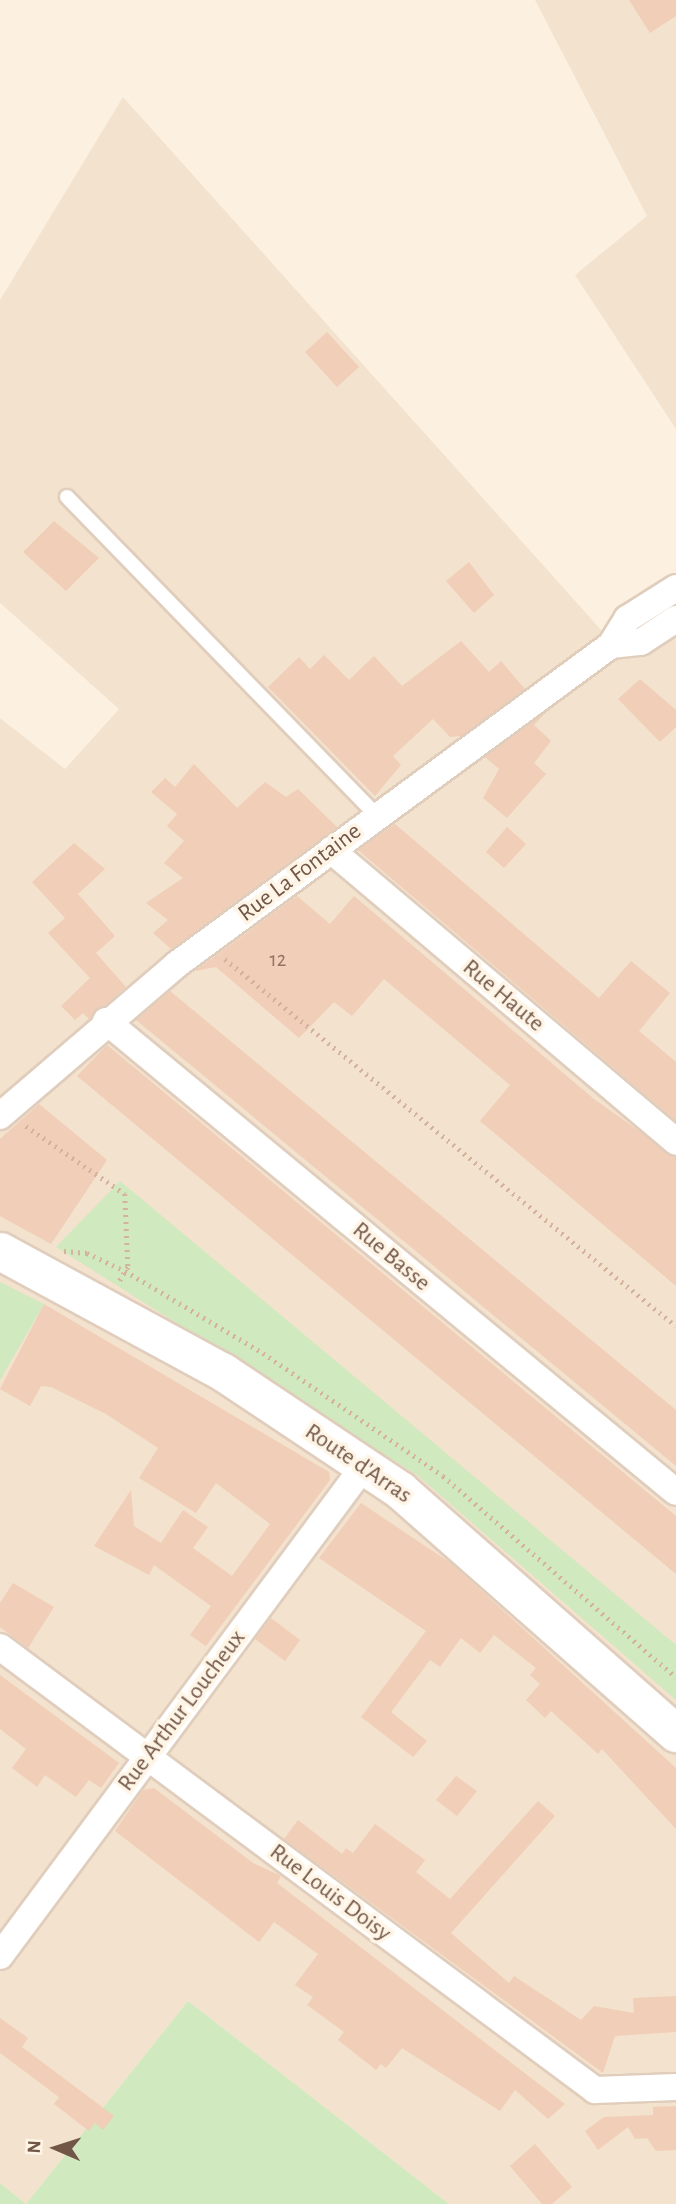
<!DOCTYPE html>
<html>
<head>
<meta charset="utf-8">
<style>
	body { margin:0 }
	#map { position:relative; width:676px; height:2204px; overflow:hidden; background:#fcf1e0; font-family:"Alegreya Sans",sans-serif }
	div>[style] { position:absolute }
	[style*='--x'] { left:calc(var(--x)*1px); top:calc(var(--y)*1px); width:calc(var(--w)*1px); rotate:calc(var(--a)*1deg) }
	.residential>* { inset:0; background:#f3e2ce }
	.green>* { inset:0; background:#d0e9bf }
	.building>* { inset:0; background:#f1ceb8 }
	.path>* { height:4.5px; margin-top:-2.25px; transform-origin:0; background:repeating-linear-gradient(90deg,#d5b29b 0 2px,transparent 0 7px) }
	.roads { filter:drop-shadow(2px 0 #e0cdbc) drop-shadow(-2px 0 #e0cdbc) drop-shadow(0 2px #e0cdbc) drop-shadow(0 -2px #e0cdbc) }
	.lane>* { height:14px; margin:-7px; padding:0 7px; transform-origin:7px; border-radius:7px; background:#fff }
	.street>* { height:26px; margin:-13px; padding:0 13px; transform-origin:13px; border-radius:13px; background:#fff }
	.secondary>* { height:37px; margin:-18.5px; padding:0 18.5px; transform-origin:18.5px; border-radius:18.5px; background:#fff }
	span { translate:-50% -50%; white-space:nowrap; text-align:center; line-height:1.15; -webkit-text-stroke:7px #fff5e6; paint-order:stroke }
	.number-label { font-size:21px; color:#927464 }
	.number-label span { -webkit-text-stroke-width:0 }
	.street-label { font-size:24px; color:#725648 }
	.north { position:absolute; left:21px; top:2113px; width:70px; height:70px; -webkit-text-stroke:5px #fff5e6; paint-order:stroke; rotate:273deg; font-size:19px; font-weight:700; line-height:28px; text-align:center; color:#725648 }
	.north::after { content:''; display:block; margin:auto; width:24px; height:32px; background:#725648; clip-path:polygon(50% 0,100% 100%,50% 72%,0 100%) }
</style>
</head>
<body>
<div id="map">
	<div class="residential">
		<i style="clip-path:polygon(535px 0,676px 0,676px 429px,575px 275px,647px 216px)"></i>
		<i style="clip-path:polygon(123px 97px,603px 632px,614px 612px,676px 574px,676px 2204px,449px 2204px,188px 2001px,26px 2204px,0 2183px,0 718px,65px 769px,119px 709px,0 603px,0 300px)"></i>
	</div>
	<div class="green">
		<i style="clip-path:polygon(120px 1181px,676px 1645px,676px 1700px,417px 1475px,56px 1247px)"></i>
		<i style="clip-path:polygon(0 1282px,44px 1304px,0 1380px)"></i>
		<i style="clip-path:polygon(188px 2001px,449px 2204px,0 2204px,0 2183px,26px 2204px)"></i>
	</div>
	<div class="building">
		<i style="clip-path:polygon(629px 0,676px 0,676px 16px,650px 33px)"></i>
		<i style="clip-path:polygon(327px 332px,359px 367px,337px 387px,305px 352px)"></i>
		<i style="clip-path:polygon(54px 521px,99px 558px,66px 591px,23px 552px)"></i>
		<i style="clip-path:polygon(469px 562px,494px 595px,474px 613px,446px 581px)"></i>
		<i style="clip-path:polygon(461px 641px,489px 672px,501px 661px,525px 689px,461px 736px,450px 737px,433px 719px,393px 756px,401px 765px,375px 796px,268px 687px,299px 657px,310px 669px,324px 655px,349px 680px,374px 656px,402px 686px)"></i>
		<i style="clip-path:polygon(640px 679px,676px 710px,676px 727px,660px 742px,618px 699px)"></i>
		<i style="clip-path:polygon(546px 712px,534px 725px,551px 741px,534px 763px,546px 774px,507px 818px,483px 798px,499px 769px,485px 757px)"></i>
		<i style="clip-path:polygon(194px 764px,237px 808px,265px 782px,286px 797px,298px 789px,337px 827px,171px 949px,153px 933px,168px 920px,146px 903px,183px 878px,164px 863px,184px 841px,167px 826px,177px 814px,151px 792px,165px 778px,175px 787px)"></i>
		<i style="clip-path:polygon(395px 824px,599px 998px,631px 961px,670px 993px,639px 1031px,676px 1062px,676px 1121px,358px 850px)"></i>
		<i style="clip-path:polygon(507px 827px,526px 844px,504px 868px,486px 852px)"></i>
		<i style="clip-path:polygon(74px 843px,105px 869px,78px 894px,115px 936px,96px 953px,126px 987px,89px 1019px,83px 1013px,75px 1020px,61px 1006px,90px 978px,48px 933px,65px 918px,32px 882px)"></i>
		<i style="clip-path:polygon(297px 896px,330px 924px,354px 896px,594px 1099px,676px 1157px,676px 1286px,480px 1121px,510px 1085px,384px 979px,352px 1016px,334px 1002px,299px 1038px,216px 967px,195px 971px)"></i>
		<i style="clip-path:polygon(170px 991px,676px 1410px,676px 1466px,136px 1020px)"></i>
		<i style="clip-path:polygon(107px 1045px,676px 1516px,676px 1574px,77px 1076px)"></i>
		<i style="clip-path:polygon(39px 1104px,107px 1160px,51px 1244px,0 1216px,0 1139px)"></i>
		<i style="clip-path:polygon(44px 1304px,329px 1472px,330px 1480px,206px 1646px,190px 1635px,211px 1606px,154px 1565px,149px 1575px,94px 1546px,131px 1490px,134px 1526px,161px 1543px,183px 1510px,208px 1527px,193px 1548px,232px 1576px,270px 1524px,216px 1483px,196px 1513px,139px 1478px,158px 1448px,106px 1414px,51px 1387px,41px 1386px,30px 1406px,0 1389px)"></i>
		<i style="clip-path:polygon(361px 1503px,452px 1564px,676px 1768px,676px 1829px,602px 1749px,598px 1754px,551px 1711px,545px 1718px,526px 1700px,540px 1684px,530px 1675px,536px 1668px,494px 1635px,480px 1653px,461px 1638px,440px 1667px,430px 1660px,391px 1712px,427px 1741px,413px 1757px,361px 1717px,426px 1631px,319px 1558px)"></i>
		<i style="clip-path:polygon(13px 1583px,54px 1607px,28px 1648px,0 1627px,0 1603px)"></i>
		<i style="clip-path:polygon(271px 1618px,300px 1640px,285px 1661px,255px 1639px)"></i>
		<i style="clip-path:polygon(0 1675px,119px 1763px,101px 1788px,89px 1780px,76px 1797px,45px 1775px,37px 1787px,12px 1768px,26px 1749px,0 1729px)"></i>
		<i style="clip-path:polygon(456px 1776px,477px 1791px,457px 1816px,436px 1800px)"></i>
		<i style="clip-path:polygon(154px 1788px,253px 1863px,281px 1876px,277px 1883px,565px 2104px,548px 2119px,515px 2090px,500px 2111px,402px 2048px,386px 2068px,381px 2064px,376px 2070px,338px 2040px,344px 2032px,307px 2005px,313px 1997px,295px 1985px,318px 1954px,274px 1922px,259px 1942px,115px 1831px,143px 1790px)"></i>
		<i style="clip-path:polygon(538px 1801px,555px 1816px,451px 1933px,509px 1983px,514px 1976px,581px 2020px,594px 2006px,634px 2013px,633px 1998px,676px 1996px,676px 2032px,615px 2036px,603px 2073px,284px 1839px,298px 1820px,342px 1854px,346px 1848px,353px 1853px,375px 1824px,425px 1860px,416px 1872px,450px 1899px)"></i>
		<i style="clip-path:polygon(0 2018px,28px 2038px,22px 2047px,114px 2116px,103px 2130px,95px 2123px,89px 2131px,54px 2104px,59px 2097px,0 2053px)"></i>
		<i style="clip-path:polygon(676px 2106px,676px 2150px,656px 2151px,647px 2138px,635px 2139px,628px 2127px,598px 2150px,585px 2131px,604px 2117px,653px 2115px,653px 2107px)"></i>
		<i style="clip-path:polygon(535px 2144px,572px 2187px,552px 2204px,542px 2204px,510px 2166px)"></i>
	</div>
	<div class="path">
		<i style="--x:225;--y:959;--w:581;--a:39.14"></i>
		<i style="--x:26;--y:1126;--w:120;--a:34.5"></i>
		<i style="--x:125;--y:1194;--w:73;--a:87.6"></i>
		<i style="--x:128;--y:1267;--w:17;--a:121"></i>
		<i style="--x:64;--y:1251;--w:23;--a:5"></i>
		<i style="--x:87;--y:1253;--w:42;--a:25.3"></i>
		<i style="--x:125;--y:1271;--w:161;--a:30.7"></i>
		<i style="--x:263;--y:1353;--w:218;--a:34.3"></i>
		<i style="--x:443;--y:1476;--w:308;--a:40.8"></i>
	</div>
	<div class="roads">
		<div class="lane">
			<i style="--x:67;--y:497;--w:445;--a:45.8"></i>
		</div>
		<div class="street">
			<i style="--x:611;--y:645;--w:30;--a:-6"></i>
			<i style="--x:641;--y:642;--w:42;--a:-33.3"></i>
			<i style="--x:331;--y:850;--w:452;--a:40.2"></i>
			<i style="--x:106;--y:1021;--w:739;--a:39.57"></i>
			<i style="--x:0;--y:1116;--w:232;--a:-40.6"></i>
			<i style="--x:176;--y:965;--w:540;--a:-36.34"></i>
			<i style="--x:611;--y:645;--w:31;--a:-58"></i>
			<i style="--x:627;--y:619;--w:58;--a:-32.3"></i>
			<i style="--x:0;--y:1647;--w:742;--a:36.67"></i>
			<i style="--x:595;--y:2090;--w:81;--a:-2.1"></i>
			<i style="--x:0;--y:1956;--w:610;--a:-53.39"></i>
		</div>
		<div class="secondary">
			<i style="--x:0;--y:1251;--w:254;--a:28.5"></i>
			<i style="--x:223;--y:1372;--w:213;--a:33.7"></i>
			<i style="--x:400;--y:1490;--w:368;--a:41.4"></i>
		</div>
	</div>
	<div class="number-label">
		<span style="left:278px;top:960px">12</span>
	</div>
	<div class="street-label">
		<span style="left:300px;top:873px;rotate:-37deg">Rue La Fontaine</span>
		<span style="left:503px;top:996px;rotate:40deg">Rue Haute</span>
		<span style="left:391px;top:1257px;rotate:40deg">Rue Basse</span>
		<span style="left:358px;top:1464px;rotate:34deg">Route d'Arras</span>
		<span style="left:182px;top:1711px;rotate:-53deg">Rue Arthur Loucheux</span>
		<span style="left:330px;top:1893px;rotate:37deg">Rue Louis Doisy</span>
	</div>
	<div class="north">N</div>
</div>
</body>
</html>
